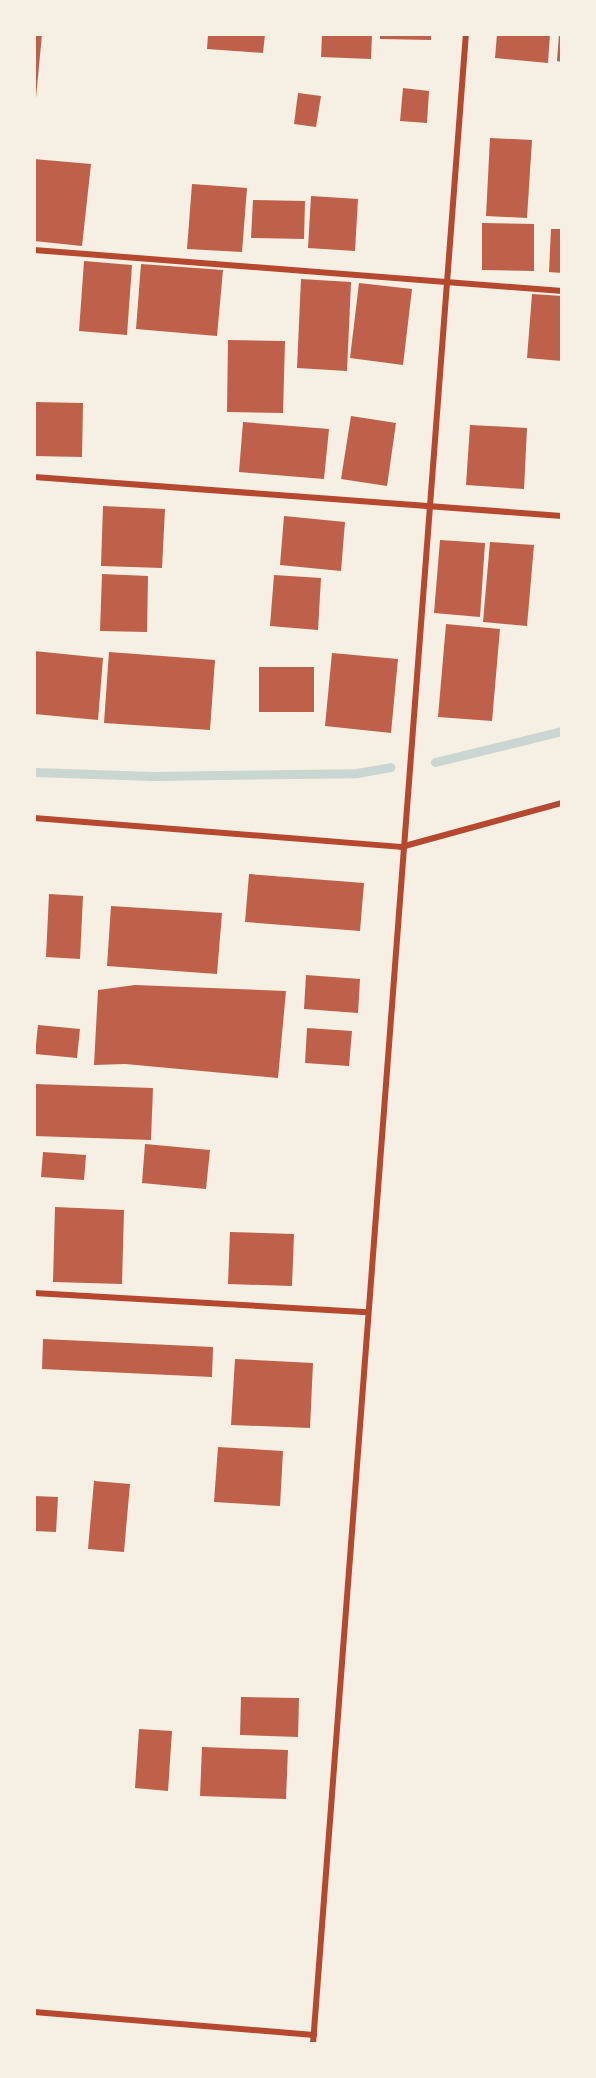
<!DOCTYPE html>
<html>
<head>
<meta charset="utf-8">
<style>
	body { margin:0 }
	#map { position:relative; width:596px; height:2078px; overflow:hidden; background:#f6efe4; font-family:"Varela Round",sans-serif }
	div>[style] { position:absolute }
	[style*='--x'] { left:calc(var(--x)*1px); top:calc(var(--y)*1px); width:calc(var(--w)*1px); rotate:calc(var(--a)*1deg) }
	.stream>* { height:9px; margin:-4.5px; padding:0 4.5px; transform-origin:4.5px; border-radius:4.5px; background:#c9d6d2 }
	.building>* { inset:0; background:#bf614a }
	.minor>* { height:6px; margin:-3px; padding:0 3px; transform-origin:3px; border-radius:3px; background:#b5482f }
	span { translate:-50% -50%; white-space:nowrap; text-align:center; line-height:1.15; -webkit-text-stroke:4.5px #f6efe4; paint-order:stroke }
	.frame { position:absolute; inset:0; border:36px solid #f6efe4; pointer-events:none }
</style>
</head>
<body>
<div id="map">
	<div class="stream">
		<i style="--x:435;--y:762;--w:131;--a:-13.7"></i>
		<i style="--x:34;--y:772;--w:119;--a:1.9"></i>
		<i style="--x:153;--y:776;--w:204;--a:-0.8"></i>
		<i style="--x:357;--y:773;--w:34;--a:-10"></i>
	</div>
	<div class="building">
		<i style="clip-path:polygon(34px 34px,42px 34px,36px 98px,34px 97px)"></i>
		<i style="clip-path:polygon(208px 34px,265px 34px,263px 53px,207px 49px)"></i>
		<i style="clip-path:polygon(322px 34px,372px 34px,371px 59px,321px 57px)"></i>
		<i style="clip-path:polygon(380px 34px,431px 34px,431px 40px,380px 39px)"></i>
		<i style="clip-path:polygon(497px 34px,550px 34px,548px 63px,495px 58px)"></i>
		<i style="clip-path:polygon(559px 34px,562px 34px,562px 62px,557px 61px)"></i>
		<i style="clip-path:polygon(403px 88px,429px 91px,427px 123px,400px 121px)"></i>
		<i style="clip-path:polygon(298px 93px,321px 96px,316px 127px,294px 124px)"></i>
		<i style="clip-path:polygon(490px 138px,532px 140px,527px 218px,486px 216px)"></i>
		<i style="clip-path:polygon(34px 159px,91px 164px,82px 246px,34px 241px)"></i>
		<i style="clip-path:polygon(192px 184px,247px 188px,242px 252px,187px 249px)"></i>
		<i style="clip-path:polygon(311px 196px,358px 199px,355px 251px,308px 248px)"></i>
		<i style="clip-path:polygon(253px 200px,305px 201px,304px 239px,251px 238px)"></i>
		<i style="clip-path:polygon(482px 223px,534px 224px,534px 271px,482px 270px)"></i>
		<i style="clip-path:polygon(551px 229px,562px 229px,562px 273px,549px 272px)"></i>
		<i style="clip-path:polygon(84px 261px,132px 265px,127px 335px,79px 331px)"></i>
		<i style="clip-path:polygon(141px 264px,223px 270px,217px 336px,136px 329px)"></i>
		<i style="clip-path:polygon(301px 279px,351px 282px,347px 371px,297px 368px)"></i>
		<i style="clip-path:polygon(359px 283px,412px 289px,403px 365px,350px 358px)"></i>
		<i style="clip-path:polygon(532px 294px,562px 296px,562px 361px,527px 358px)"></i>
		<i style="clip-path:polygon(228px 340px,285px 341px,283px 413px,227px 412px)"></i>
		<i style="clip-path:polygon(34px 402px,83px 403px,82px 457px,34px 456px)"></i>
		<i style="clip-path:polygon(351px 416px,396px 423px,387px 486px,341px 479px)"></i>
		<i style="clip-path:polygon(243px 422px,329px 429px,324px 479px,239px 472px)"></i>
		<i style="clip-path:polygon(470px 425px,527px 428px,524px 489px,466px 485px)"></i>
		<i style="clip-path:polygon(103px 506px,165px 509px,162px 568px,101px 566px)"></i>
		<i style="clip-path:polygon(284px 516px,345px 522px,341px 571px,280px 565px)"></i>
		<i style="clip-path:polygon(440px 540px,485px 543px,480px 617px,434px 613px)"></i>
		<i style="clip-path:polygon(490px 542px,534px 545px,527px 626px,483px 622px)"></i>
		<i style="clip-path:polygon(102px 574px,148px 576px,147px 632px,100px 631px)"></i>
		<i style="clip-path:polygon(274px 575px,321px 578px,318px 630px,270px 626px)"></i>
		<i style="clip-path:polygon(446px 624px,500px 629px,492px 721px,438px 717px)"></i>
		<i style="clip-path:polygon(34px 651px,103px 658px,98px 720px,34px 714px)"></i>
		<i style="clip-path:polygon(109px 652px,215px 660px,210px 730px,104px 723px)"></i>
		<i style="clip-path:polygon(332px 653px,398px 659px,391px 733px,325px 726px)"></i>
		<i style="clip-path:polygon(259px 667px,314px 667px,314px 712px,259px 712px)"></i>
		<i style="clip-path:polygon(249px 874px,364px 883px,360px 931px,245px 922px)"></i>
		<i style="clip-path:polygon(49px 894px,83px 896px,80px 959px,46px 957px)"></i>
		<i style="clip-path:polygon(111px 906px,222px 913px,217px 974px,107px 966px)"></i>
		<i style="clip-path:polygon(306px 975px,360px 979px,358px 1013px,304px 1009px)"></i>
		<i style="clip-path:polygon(135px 985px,286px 991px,278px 1078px,125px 1064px,94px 1065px,98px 990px)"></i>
		<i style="clip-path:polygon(38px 1025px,80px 1029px,77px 1058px,35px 1054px)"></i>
		<i style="clip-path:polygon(307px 1028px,352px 1031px,349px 1066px,305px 1063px)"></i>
		<i style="clip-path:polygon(34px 1084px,153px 1088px,151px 1140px,34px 1136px)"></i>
		<i style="clip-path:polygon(145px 1144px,210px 1150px,206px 1189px,142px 1183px)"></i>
		<i style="clip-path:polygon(43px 1152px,86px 1155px,84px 1180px,41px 1177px)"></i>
		<i style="clip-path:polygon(55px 1207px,124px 1210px,122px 1284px,53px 1282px)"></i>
		<i style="clip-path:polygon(230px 1232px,294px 1234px,292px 1286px,228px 1284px)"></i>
		<i style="clip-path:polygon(43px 1339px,213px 1347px,212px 1377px,42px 1369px)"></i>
		<i style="clip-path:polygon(235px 1359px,313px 1363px,310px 1428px,231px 1425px)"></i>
		<i style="clip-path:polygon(218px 1447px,283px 1451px,280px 1506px,214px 1502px)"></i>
		<i style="clip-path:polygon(94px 1481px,130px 1484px,124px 1552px,88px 1549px)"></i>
		<i style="clip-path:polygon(34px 1496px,58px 1497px,56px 1532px,34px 1531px)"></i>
		<i style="clip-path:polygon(241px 1697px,299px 1698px,298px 1737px,240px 1735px)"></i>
		<i style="clip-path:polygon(139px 1729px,172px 1731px,168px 1791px,135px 1788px)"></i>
		<i style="clip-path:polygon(202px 1747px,288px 1750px,286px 1799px,200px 1796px)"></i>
	</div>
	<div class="minor">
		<i style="--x:34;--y:250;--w:530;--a:4.44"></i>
		<i style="--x:34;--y:477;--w:529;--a:4.22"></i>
		<i style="--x:34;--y:818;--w:368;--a:4.5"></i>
		<i style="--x:401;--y:847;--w:167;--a:-15.3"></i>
		<i style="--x:34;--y:1293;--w:334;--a:3.3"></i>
		<i style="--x:34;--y:2012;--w:281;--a:4.7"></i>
		<i style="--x:313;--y:2044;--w:2016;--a:-85.65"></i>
	</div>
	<div class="frame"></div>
</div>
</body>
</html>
